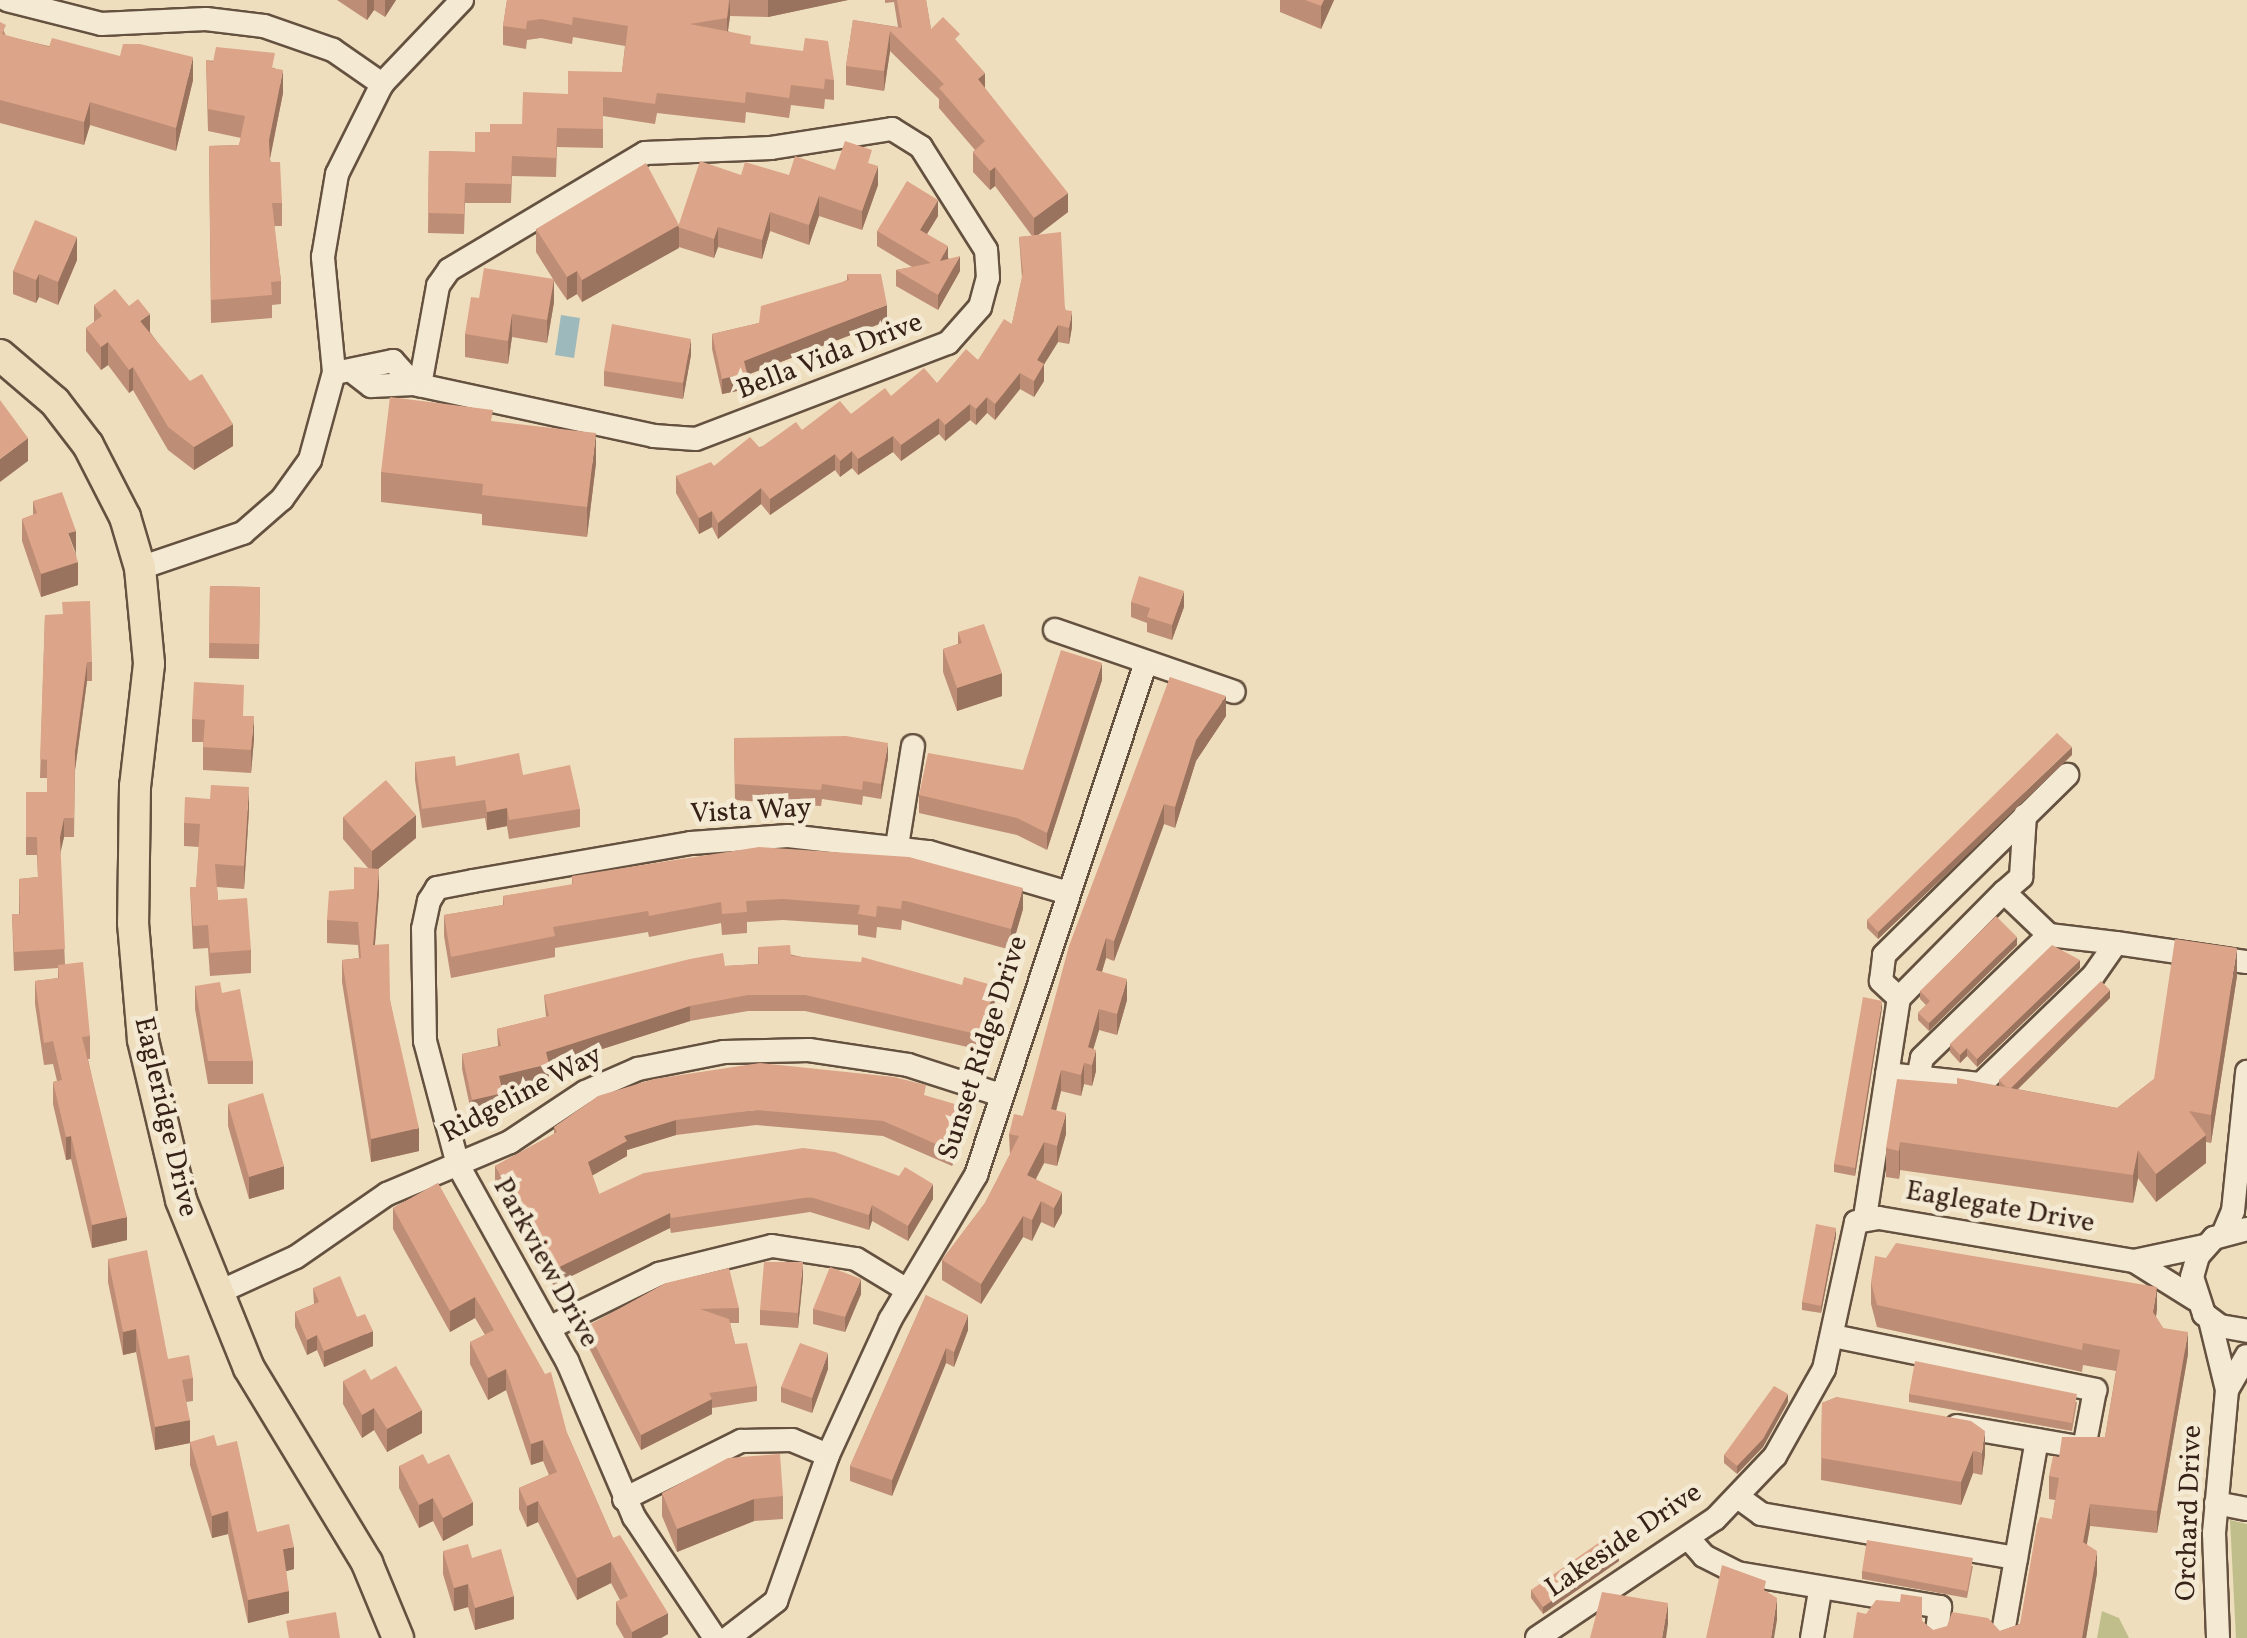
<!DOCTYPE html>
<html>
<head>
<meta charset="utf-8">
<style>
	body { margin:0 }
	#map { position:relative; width:2247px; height:1638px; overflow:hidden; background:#eedebd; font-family:Vollkorn,serif }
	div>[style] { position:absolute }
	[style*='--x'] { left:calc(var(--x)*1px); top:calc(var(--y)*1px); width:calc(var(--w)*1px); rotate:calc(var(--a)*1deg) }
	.green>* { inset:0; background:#c0bf8c }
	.water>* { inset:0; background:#9eb9bc }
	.roads { filter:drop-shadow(2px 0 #655140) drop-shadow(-2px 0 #655140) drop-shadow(0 2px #655140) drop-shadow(0 -2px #655140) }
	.minor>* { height:22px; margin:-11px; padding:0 11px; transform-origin:11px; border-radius:11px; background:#f4ead4 }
	.major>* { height:30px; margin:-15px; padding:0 15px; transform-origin:15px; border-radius:15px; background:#eedebd }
	.wall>* { inset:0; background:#bd8d75 }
	.shaded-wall>* { inset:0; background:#9a735f }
	.building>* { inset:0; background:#dca488 }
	span { translate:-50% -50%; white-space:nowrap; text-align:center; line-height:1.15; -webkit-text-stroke:9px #f4ead4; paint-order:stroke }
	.street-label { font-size:28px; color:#372217 }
</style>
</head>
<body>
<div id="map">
	<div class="green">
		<i style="clip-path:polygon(2230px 1520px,2247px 1524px,2247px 1638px,2236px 1638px)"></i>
		<i style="clip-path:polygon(2102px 1611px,2119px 1618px,2129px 1638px,2097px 1638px)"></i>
	</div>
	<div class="water">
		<i style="clip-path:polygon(561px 315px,580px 318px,574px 358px,555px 355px)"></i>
	</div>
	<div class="roads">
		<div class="minor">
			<i style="--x:7;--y:0;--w:97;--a:14.3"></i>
			<i style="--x:101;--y:24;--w:105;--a:-2.7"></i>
			<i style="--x:206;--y:19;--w:58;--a:6.9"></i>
			<i style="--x:264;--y:26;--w:73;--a:19.2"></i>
			<i style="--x:333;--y:50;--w:60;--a:34.8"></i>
			<i style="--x:340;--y:372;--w:54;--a:-11.7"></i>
			<i style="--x:393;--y:361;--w:31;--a:48"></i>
			<i style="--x:353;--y:372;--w:23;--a:38"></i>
			<i style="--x:371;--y:386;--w:43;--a:-2.7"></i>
			<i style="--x:414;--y:384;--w:246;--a:12.2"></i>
			<i style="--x:654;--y:436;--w:42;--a:4.1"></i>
			<i style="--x:696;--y:439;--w:270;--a:-20.9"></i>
			<i style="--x:948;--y:343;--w:48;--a:-48.4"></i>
			<i style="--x:980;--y:307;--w:30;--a:-75"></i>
			<i style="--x:988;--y:278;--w:28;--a:-94"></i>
			<i style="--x:986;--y:250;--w:122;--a:-122.3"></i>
			<i style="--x:921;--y:147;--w:34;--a:-148"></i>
			<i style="--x:892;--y:129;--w:122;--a:171.1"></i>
			<i style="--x:771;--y:148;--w:126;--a:177.7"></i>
			<i style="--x:645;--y:153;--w:228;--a:149.2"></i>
			<i style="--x:449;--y:270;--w:19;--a:125"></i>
			<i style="--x:438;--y:286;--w:101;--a:100.3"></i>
			<i style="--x:140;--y:568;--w:109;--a:-18.8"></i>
			<i style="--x:243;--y:533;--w:52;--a:-41.1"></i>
			<i style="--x:282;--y:499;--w:48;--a:-54.3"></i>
			<i style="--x:310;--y:460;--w:91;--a:-74.7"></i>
			<i style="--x:334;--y:372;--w:116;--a:-95.5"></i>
			<i style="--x:323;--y:257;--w:84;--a:-80.4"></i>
			<i style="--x:337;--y:174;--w:101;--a:-63.4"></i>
			<i style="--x:382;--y:84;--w:116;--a:-46.4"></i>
			<i style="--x:1055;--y:630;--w:189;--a:19.1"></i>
			<i style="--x:897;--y:846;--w:101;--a:-80.9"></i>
			<i style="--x:2004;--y:892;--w:23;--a:-41"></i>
			<i style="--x:2021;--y:877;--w:62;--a:-86.3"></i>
			<i style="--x:1899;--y:998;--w:25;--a:-137"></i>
			<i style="--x:1881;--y:981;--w:26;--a:-83"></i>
			<i style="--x:1884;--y:955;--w:257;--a:-44.5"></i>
			<i style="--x:1887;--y:1074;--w:95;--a:6.1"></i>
			<i style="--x:1981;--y:1084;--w:156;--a:-44"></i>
			<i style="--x:2093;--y:976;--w:40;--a:-55.1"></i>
			<i style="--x:2116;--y:943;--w:132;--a:8.3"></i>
			<i style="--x:1918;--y:1077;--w:19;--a:-78"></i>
			<i style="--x:1922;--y:1058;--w:177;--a:-44.1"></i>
			<i style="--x:2049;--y:935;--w:67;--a:6.8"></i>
			<i style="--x:1865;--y:1217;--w:222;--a:-81.2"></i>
			<i style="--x:1899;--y:998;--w:149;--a:-45.3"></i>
			<i style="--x:2004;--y:892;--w:62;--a:43.7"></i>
			<i style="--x:2247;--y:1229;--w:34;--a:165"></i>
			<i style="--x:2214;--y:1238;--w:24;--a:132"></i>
			<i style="--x:2198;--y:1256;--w:22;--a:106"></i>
			<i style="--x:2192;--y:1277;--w:39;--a:72"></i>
			<i style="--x:2204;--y:1314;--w:20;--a:37"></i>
			<i style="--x:2220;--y:1326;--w:27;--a:10"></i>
			<i style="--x:2224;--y:1232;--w:23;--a:-67"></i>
			<i style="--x:2233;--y:1211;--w:140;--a:-84.2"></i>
			<i style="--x:2134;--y:1261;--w:72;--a:31.9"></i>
			<i style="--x:215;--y:1294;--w:89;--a:-24.6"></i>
			<i style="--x:296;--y:1257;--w:111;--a:-34.7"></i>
			<i style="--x:387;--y:1194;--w:134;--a:-22.9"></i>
			<i style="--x:510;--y:1142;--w:90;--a:-33.7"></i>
			<i style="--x:585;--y:1092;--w:58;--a:-23.5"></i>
			<i style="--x:638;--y:1069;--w:88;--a:-11.2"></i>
			<i style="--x:724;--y:1052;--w:85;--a:-1.3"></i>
			<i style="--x:809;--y:1050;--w:100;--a:8.6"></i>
			<i style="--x:908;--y:1065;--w:98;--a:17.9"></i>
			<i style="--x:2210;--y:1320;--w:72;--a:76.3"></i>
			<i style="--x:2227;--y:1390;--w:144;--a:95.2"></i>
			<i style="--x:2214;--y:1533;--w:105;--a:87.8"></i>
			<i style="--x:549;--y:1328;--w:123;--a:-26.1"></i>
			<i style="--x:659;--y:1274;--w:116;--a:-13.9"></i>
			<i style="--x:772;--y:1246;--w:85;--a:8.8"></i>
			<i style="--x:856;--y:1259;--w:60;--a:31.3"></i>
			<i style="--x:1833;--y:1336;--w:268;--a:11.6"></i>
			<i style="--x:2095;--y:1390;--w:59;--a:100.7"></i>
			<i style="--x:2084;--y:1448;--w:129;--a:-170.2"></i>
			<i style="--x:2227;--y:1390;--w:39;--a:-60"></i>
			<i style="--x:1738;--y:1497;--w:29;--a:36"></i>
			<i style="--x:1761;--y:1514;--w:259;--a:9.8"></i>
			<i style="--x:624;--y:1499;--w:131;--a:-26.4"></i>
			<i style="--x:741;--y:1441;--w:51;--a:-1.1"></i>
			<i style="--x:792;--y:1440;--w:39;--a:23"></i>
			<i style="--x:2216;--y:1503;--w:32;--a:11"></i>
			<i style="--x:1688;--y:1538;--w:24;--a:48"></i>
			<i style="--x:1704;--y:1556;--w:37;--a:27"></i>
			<i style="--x:1737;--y:1573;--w:206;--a:9.5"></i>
			<i style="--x:1940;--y:1607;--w:31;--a:97"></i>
			<i style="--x:715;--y:1638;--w:146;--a:-123.8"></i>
			<i style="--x:634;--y:1517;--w:170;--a:-113.2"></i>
			<i style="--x:567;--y:1361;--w:224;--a:-119.1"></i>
			<i style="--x:458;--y:1165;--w:128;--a:-104.9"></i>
			<i style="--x:425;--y:1041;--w:112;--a:-91"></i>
			<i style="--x:423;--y:929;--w:29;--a:-78"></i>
			<i style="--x:429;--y:901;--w:15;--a:-58"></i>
			<i style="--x:437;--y:888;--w:37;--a:-11"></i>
			<i style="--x:473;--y:881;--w:221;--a:-9.9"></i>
			<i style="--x:691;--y:843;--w:97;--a:-4.1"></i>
			<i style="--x:788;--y:836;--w:142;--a:6.5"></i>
			<i style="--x:929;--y:852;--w:142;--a:16.4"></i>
			<i style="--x:728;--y:1638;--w:61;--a:-37.6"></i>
			<i style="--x:776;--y:1601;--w:155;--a:-70.4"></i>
			<i style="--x:828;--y:1455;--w:149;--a:-65.3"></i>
			<i style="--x:890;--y:1320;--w:169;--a:-59.3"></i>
			<i style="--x:976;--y:1175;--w:540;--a:-71.67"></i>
			<i style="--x:1537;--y:1638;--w:214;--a:-33.8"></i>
			<i style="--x:1715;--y:1519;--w:87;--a:-46.4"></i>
			<i style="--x:1775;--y:1456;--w:100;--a:-60.6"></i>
			<i style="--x:1824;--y:1369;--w:150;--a:-77.7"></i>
			<i style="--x:1856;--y:1222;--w:23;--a:-10"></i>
			<i style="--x:1879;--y:1218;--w:259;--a:9.6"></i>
			<i style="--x:2134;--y:1261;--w:72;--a:-12.1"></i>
			<i style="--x:1812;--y:1638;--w:48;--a:-80.3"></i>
			<i style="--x:2002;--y:1638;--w:201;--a:-80"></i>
		</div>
		<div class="major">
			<i style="--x:0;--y:355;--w:72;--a:40.5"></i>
			<i style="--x:55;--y:402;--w:54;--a:52.5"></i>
			<i style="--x:88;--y:445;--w:81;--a:62.8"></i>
			<i style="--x:125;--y:517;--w:53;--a:73.6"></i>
			<i style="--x:140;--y:568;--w:96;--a:84.6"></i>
			<i style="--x:149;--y:664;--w:123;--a:96.5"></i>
			<i style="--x:135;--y:786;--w:137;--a:90.8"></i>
			<i style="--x:133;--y:923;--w:117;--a:85.1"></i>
			<i style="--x:143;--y:1040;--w:164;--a:76.6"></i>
			<i style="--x:181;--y:1200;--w:181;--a:68"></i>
			<i style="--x:249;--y:1368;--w:228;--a:58.8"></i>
			<i style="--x:367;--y:1563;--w:81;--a:67.5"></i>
		</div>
	</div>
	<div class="wall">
		<i style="clip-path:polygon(337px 0,396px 0,385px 17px,374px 10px,367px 20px)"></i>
		<i style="clip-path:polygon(507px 0,848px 0,768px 17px,730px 16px,728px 31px,751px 44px,834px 80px,834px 100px,825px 99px,824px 109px,791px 105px,789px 118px,746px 112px,745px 123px,657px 113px,655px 124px,603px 116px,603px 148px,557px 147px,556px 177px,512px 176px,511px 203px,465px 203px,464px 234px,428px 233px,429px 151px,475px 152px,490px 132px,522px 124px,568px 94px,622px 72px,625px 46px,573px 37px,572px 44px,541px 38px,527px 40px,526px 49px,503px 45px,503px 26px)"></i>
		<i style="clip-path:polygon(885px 0,926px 0,931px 29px,960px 45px,985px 89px,1068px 212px,1038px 235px,1072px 327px,1069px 344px,1058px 342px,1044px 364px,1044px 381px,1034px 397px,1020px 389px,995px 420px,987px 413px,976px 425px,970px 420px,945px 441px,939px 434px,901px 461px,893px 452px,858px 475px,852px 468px,840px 477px,835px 470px,770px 515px,761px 504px,718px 539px,712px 527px,699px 534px,676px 493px,676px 476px,714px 466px,802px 430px,851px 414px,891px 396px,937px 383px,978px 360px,1012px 324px,1022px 278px,1019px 237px,1032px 236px,995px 186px,990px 190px,973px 172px,973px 152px,975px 150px,939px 108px,939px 99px,890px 51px,884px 91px,846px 85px,846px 66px,853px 20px,898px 27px,894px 2px,885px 3px)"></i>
		<i style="clip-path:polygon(1280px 0,1334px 0,1321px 29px,1280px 12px)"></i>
		<i style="clip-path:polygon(0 22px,6px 36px,193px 80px,176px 151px,90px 125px,84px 145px,0 123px)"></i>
		<i style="clip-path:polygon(206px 60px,275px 68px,283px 93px,270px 159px,282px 203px,282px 226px,274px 226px,281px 281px,281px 304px,272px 305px,272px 318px,211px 323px,209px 146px,239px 145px,241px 138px,208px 131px)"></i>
		<i style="clip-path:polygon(872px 164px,878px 185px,862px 230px,819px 216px,809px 245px,770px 231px,762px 259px,718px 247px,714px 258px,679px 247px,582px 302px,577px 294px,567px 300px,554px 281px,554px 302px,547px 343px,512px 337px,508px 364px,465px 357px,465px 334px,479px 298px,553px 279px,536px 252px,536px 229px,679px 226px,741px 175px,789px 175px,835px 170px)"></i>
		<i style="clip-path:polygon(938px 216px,927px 234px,960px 271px,938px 310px,896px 286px,896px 270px,912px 267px,877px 246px,877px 231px)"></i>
		<i style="clip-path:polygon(77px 260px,58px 305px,39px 297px,36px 303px,13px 294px,13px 271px)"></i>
		<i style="clip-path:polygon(847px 274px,887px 321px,747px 375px,747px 389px,722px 394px,712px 349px,712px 334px,759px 323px,847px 280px)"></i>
		<i style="clip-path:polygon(94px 305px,150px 332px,233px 446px,194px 470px,168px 450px,133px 390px,129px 393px,108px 365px,101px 370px,86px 351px,86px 328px,94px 322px)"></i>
		<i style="clip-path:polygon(691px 355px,683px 399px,604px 386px,604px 371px)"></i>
		<i style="clip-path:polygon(596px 463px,587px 537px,482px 525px,482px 514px,381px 502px,381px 472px)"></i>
		<i style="clip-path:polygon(33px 501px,76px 554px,78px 585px,41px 597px,22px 541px,22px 519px,33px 515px)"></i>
		<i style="clip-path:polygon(210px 586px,260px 587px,259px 659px,209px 658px)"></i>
		<i style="clip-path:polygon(1131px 602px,1184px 607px,1172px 640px,1147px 632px,1147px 623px,1131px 617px)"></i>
		<i style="clip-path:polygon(45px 615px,92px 662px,92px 681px,87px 681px,75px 770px,74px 837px,64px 837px,60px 852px,65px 964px,90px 1036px,90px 1059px,88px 1059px,127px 1240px,92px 1248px,71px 1159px,66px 1160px,53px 1104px,53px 1082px,57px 1081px,53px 1064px,44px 1065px,35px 1004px,35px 981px,58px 978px,58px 968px,14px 971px,12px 914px,19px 914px,19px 879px,38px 877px,37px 855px,26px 855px,26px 792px,47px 792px,47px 778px,40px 778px)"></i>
		<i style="clip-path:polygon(958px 632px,1002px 696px,957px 711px,943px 672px,943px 649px,958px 644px)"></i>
		<i style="clip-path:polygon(1170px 677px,1226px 716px,1196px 761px,1175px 828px,1164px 824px,1114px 961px,1106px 958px,1102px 972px,1127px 1000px,1117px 1035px,1099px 1030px,1093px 1049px,1096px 1071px,1092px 1086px,1084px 1084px,1081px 1096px,1061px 1091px,1056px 1111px,1066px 1134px,1057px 1166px,1044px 1163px,1036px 1179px,1062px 1213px,1054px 1228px,1041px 1222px,1032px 1241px,1023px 1237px,981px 1304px,942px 1280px,942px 1260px,985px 1203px,1010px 1155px,1009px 1134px,1023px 1116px)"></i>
		<i style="clip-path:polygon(1102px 680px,1047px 850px,1017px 835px,919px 813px,919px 795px,1023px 770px)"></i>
		<i style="clip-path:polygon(244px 716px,254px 739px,251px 773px,203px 770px,203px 742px,192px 742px,192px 719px)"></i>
		<i style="clip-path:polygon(734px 738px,888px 758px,881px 799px,863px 796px,862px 805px,822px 799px,821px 806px,735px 800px)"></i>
		<i style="clip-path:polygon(2072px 755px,1878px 939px,1867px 928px,1867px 920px)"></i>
		<i style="clip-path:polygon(415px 762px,523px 775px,580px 809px,580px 827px,509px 839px,507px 826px,487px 830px,485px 818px,422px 828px,415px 780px)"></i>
		<i style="clip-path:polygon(249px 810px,244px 889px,217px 887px,218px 900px,251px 950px,251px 973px,210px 976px,208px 948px,193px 949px,190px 887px,196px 887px,199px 847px,184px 846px,184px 823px)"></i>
		<i style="clip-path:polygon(343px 817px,416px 838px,378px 869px,379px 892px,375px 945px,390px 1000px,419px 1151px,371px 1162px,342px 982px,342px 960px,359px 958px,358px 945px,327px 943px,327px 920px,354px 889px,368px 868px,343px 839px)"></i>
		<i style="clip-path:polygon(572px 876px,1023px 909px,1011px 950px,902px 920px,901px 930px,877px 927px,876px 938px,858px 935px,858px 925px,783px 920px,747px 922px,747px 933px,722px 935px,721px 923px,649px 937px,648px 932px,555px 948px,555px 957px,451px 978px,444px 936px,444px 915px,503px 905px,503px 896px,572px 885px)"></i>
		<i style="clip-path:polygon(2017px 945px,1929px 1031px,1918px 1020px,1918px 1013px,1926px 1005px,1920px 999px,1920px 991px)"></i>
		<i style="clip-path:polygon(758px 947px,995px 1001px,981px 1050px,805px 1011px,748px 1011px,690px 1021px,549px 1066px,549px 1079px,502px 1091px,503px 1108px,472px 1116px,462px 1069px,462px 1054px,498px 1046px,497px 1029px,546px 1017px,544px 995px,725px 966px,758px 964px)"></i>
		<i style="clip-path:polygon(2080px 968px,1977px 1067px,1967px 1056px,1960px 1063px,1950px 1052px,1950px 1044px)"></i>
		<i style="clip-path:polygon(2237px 976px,2211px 1143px,2206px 1142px,2206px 1163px,2156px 1202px,2138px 1178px,2133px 1203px,1900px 1170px,1899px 1179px,1886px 1177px,1886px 1148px,1957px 1084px,1999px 1086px,1999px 1080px,2110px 998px,2017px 1089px,2117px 1108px,2154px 1079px)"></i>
		<i style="clip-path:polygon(195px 986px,222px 993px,253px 1061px,253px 1084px,208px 1084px,195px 1009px)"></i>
		<i style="clip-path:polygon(1882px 1008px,1855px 1176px,1834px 1172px,1834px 1164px)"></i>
		<i style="clip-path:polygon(926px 1096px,965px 1122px,952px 1166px,883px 1136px,756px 1125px,676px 1135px,627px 1150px,627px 1156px,592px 1175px,599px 1194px,933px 1199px,908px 1241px,872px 1221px,869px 1230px,810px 1212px,671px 1233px,670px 1228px,553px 1285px,495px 1181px,495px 1166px,554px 1134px,554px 1127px)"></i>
		<i style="clip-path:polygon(228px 1104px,284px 1189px,249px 1199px,228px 1126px)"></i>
		<i style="clip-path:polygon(438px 1183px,567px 1433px,613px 1538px,668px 1634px,661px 1638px,624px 1638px,616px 1624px,616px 1602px,620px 1600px,611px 1583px,577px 1600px,538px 1522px,527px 1527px,519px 1509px,519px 1488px,549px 1475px,543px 1461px,531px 1465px,506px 1390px,488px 1400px,470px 1364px,470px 1342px,485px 1335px,475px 1318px,450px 1332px,393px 1229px,393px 1208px)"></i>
		<i style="clip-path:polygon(1836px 1236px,1821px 1313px,1802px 1310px,1802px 1302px)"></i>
		<i style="clip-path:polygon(108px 1259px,168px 1359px,193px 1378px,193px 1401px,186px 1402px,190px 1443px,155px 1450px,136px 1352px,123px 1355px,108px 1282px)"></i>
		<i style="clip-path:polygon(803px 1277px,798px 1328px,760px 1325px,760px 1310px)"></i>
		<i style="clip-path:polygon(1871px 1282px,2157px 1309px,2156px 1317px,2163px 1328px,2188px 1354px,2157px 1533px,2090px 1526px,2087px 1544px,2097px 1573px,2086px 1638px,1853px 1638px,1922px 1621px,1933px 1630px,2000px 1631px,2020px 1624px,2052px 1519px,2055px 1500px,2049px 1499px,2049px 1476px,2059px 1457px,2105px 1437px,2116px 1371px,2083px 1365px,2082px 1372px,1877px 1327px,1871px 1304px)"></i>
		<i style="clip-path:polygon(666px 1283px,739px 1308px,739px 1323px,730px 1323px,735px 1344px,757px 1386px,757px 1401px,712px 1408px,712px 1414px,641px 1450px,586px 1342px,586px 1327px)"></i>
		<i style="clip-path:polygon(313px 1288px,357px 1317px,373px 1346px,324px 1367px,317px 1350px,307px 1355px,295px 1327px,295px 1312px,314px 1304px)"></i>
		<i style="clip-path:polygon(861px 1294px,845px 1332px,813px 1324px,813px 1309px)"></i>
		<i style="clip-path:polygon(926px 1295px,968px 1330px,954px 1367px,946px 1363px,892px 1496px,850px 1481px,850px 1466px)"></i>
		<i style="clip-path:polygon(828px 1369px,812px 1413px,781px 1402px,781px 1387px)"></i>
		<i style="clip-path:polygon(371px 1380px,422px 1433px,387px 1452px,374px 1430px,362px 1438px,343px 1404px,343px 1381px)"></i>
		<i style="clip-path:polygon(1909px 1394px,2077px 1402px,2072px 1431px,1909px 1402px)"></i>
		<i style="clip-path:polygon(1837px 1397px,1985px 1454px,1982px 1475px,1973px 1473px,1961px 1505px,1821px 1480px,1822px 1403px)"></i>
		<i style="clip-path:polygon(1788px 1402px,1763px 1447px,1737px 1474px,1724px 1463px,1724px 1455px)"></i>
		<i style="clip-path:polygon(190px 1442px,217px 1446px,257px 1532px,294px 1569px,286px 1571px,289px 1613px,248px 1623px,228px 1534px,212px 1538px,190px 1465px)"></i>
		<i style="clip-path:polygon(428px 1464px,473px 1525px,443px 1541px,433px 1521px,419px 1528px,399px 1488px,399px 1466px)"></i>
		<i style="clip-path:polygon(662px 1493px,783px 1496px,783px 1519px,754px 1521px,677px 1552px,662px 1516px)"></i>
		<i style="clip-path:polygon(443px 1551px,472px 1558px,514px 1619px,475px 1630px,468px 1607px,454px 1611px,443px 1574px)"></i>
		<i style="clip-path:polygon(1619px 1561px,1543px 1614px,1531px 1598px,1531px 1590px)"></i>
		<i style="clip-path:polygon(1973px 1566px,1967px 1598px,1862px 1579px,1862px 1571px)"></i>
	</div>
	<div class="shaded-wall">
		<i style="clip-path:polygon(367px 0,374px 0,374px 10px,367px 20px)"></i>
		<i style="clip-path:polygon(385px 0,396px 0,385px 17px)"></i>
		<i style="clip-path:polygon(730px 0,730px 16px,727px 37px,727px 18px)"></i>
		<i style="clip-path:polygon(768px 0,848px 0,768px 17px)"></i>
		<i style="clip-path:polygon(1324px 0,1334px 0,1321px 29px,1321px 6px)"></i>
		<i style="clip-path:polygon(890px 31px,890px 51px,884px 91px,884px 71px)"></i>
		<i style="clip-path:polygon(193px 57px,193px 80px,176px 151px,176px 128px)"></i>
		<i style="clip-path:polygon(283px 70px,283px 93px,269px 163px,269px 140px)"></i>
		<i style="clip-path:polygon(985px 73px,985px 92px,978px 79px)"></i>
		<i style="clip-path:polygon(90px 102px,90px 125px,84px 145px,84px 122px)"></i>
		<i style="clip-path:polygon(878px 166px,878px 185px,862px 230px,862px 211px)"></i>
		<i style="clip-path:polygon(995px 167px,995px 186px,990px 190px,990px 171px)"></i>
		<i style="clip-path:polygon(1068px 193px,1068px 212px,1034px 238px,1034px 218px)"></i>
		<i style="clip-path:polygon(819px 196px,819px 216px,809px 245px,809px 225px)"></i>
		<i style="clip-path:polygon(938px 200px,938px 216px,920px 245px,920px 230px)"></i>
		<i style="clip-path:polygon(770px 212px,770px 231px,762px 259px,762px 240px)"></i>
		<i style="clip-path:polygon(679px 225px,679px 248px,582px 302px,582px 280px)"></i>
		<i style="clip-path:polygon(718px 227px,718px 247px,714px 258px,714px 239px)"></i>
		<i style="clip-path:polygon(77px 237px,77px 260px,58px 305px,58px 282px)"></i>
		<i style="clip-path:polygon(948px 246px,948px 261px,940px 261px)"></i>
		<i style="clip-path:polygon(960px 256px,960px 271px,938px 310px,938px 295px)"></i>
		<i style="clip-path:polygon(577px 271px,577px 294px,567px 300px,567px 277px)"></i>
		<i style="clip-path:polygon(39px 274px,39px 297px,36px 303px,36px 280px)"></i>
		<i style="clip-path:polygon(554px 279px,554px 302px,547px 343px,547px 320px)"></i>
		<i style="clip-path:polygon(887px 305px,887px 321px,747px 375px,747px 389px,722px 394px,722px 379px,744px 361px)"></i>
		<i style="clip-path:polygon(1072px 311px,1072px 327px,1069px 344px,1069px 328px)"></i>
		<i style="clip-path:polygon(150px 314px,150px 337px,140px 321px)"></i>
		<i style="clip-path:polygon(512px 314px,512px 337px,508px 364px,508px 341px)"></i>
		<i style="clip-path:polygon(1058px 325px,1058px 342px,1037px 376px,1037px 360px)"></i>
		<i style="clip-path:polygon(691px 339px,691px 355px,683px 399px,683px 383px)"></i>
		<i style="clip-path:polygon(108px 342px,108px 365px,101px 370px,101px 347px)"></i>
		<i style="clip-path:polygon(1044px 364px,1044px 381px,1034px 397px,1034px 381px)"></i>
		<i style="clip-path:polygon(133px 367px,133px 390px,129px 393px,129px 370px)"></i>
		<i style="clip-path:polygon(1020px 373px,1020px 389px,995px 420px,995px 404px)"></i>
		<i style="clip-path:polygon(987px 397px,987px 413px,976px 425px,976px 409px)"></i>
		<i style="clip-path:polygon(970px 404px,970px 420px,945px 441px,945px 425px)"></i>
		<i style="clip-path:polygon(939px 418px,939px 434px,901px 461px,901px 445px)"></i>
		<i style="clip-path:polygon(233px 424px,233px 446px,194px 470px,194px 447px)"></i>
		<i style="clip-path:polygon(596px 433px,596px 463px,587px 537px,587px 507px)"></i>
		<i style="clip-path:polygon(893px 436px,893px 452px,858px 475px,858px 459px)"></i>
		<i style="clip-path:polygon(28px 438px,28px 461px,0 482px,0 459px)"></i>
		<i style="clip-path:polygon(852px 451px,852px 468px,840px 477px,840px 461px)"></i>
		<i style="clip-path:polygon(835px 454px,835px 470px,770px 515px,770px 499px)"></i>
		<i style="clip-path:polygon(761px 488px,761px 504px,718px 539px,718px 523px)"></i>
		<i style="clip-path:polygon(712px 511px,712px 527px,699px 534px,699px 518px)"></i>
		<i style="clip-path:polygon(76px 531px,76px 554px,68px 533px)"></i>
		<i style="clip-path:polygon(78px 562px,78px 585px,41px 597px,41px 574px)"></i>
		<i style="clip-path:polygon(1184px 591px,1184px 607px,1172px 640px,1172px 625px)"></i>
		<i style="clip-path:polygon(87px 662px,87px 681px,75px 770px,75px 751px)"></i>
		<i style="clip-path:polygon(1102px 663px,1102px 680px,1047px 850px,1047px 833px)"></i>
		<i style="clip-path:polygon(1002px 673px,1002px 696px,957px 711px,957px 688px)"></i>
		<i style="clip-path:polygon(1226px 696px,1226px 716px,1196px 761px,1175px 828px,1175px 807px,1196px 740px)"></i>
		<i style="clip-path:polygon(254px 716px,254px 739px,251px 773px,251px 750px)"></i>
		<i style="clip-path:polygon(888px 743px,888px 758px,881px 799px,881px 784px)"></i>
		<i style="clip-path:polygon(2072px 747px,2072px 755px,1878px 939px,1878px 932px)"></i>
		<i style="clip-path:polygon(249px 787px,249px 810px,244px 889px,244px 866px)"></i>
		<i style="clip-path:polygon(1164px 804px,1164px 824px,1114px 961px,1114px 941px)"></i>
		<i style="clip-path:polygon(507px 808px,507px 826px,487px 830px,487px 812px)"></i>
		<i style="clip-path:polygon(416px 815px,416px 838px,372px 874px,372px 851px)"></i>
		<i style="clip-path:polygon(64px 818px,64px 837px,60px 855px,60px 837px)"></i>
		<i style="clip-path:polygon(379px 869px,379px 892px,373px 968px,373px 945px)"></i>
		<i style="clip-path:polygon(1023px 888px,1023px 909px,1011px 950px,1011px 929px)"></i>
		<i style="clip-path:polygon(2017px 937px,2017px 945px,1929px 1031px,1929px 1023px)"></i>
		<i style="clip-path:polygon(1106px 938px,1106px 958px,1096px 991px,1096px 970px)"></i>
		<i style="clip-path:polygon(2237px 948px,2237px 976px,2211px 1143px,2211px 1115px)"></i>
		<i style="clip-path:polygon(2080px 960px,2080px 968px,1977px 1067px,1977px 1059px)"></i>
		<i style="clip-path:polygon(1127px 979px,1127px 1000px,1117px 1035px,1117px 1014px)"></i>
		<i style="clip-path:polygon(995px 986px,995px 1001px,981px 1050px,981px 1035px)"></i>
		<i style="clip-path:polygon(2110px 990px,2110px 998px,2009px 1098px,2009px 1090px)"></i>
		<i style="clip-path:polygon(1882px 1001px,1882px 1008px,1855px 1176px,1855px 1168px)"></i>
		<i style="clip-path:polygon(690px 1006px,690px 1021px,549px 1066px,549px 1079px,499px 1091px,499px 1076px,546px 1052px)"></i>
		<i style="clip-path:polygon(1099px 1009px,1099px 1030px,1089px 1064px,1088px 1047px)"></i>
		<i style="clip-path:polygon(1967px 1048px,1967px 1056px,1960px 1063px,1960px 1055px)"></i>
		<i style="clip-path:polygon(1096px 1050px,1096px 1071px,1092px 1086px,1092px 1065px)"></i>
		<i style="clip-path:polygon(1084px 1063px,1084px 1084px,1081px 1096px,1081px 1075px)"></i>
		<i style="clip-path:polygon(1061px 1070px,1061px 1091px,1051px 1130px,1051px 1109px)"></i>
		<i style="clip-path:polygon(503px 1093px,503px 1108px,472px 1116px,472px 1100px)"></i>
		<i style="clip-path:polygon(965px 1107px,965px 1122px,952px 1166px,952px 1151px)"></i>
		<i style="clip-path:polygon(1066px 1113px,1066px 1134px,1057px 1166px,1057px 1146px)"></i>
		<i style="clip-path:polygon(676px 1120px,676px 1135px,627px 1150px,627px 1156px,588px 1178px,588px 1162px,624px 1136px)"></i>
		<i style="clip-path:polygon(419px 1128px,419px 1151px,371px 1162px,371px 1139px)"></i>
		<i style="clip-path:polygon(2206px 1135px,2206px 1163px,2156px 1202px,2156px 1174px)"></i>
		<i style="clip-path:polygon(71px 1136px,71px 1159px,66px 1160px,66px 1137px)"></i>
		<i style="clip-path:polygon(1044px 1142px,1044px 1163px,1027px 1195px,1027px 1175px)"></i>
		<i style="clip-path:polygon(1900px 1142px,1900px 1170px,1899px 1179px,1899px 1151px)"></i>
		<i style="clip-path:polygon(2138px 1150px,2138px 1178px,2133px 1203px,2133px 1175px)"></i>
		<i style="clip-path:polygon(284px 1166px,284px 1189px,249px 1199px,249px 1177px)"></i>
		<i style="clip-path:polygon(933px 1184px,933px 1199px,908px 1241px,908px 1226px)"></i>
		<i style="clip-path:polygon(1062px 1192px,1062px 1213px,1054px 1228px,1054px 1208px)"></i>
		<i style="clip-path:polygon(1041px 1201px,1041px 1222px,1032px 1241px,1032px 1220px)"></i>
		<i style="clip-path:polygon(872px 1205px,872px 1221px,869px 1230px,869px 1215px)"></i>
		<i style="clip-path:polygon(670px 1213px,670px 1228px,553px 1285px,553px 1270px)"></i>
		<i style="clip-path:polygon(1023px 1216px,1023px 1237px,981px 1304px,981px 1284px)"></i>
		<i style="clip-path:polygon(127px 1217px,127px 1240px,92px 1248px,92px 1225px)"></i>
		<i style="clip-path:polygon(1836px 1228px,1836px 1236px,1821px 1313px,1821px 1306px)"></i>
		<i style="clip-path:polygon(803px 1262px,803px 1277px,798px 1328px,798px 1313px)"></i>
		<i style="clip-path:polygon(861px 1279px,861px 1294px,845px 1332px,845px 1317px)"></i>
		<i style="clip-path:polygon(2157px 1287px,2157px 1309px,2153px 1335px,2153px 1312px)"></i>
		<i style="clip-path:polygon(475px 1297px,475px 1318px,450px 1332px,450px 1311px)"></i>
		<i style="clip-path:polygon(968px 1315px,968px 1330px,954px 1367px,954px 1352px)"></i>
		<i style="clip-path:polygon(136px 1329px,136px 1352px,123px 1355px,123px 1332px)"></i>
		<i style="clip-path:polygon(373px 1331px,373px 1346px,324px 1367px,324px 1351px)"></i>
		<i style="clip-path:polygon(2188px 1332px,2188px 1354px,2157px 1533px,2157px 1511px)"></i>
		<i style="clip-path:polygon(317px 1335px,317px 1350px,307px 1355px,307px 1340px)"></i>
		<i style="clip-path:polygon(946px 1348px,946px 1363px,892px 1496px,892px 1480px)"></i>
		<i style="clip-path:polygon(828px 1353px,828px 1369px,812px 1413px,812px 1398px)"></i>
		<i style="clip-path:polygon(506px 1369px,506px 1390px,488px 1400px,488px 1378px)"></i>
		<i style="clip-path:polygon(1788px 1394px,1788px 1402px,1763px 1447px,1737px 1474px,1737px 1466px)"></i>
		<i style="clip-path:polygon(712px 1399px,712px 1414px,641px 1450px,641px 1435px)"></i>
		<i style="clip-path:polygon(374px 1408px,374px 1430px,362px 1438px,362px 1415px)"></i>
		<i style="clip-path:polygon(422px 1410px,422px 1433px,387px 1452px,387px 1429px)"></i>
		<i style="clip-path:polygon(190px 1420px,190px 1443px,155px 1450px,155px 1427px)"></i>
		<i style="clip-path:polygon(1985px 1431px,1985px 1454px,1982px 1475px,1982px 1452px)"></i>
		<i style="clip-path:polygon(543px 1440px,543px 1461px,531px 1465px,531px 1444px)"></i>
		<i style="clip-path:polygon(1973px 1451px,1973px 1473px,1961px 1505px,1961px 1482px)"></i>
		<i style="clip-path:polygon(433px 1498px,433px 1521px,419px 1528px,419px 1505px)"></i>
		<i style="clip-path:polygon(754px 1499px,754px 1521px,677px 1552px,677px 1529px)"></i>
		<i style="clip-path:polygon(538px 1501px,538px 1522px,527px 1527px,527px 1506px)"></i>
		<i style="clip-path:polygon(473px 1502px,473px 1525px,443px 1541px,443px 1518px)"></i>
		<i style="clip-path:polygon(2090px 1504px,2090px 1526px,2083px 1564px,2083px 1542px)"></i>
		<i style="clip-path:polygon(228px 1511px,228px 1534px,212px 1538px,212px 1516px)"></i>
		<i style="clip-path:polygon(294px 1547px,294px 1569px,283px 1572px,283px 1549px)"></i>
		<i style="clip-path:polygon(2097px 1551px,2097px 1573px,2086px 1638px,2082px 1638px)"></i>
		<i style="clip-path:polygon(1619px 1553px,1619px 1561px,1543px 1614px,1543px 1607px)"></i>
		<i style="clip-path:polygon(611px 1562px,611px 1583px,577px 1600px,577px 1578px)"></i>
		<i style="clip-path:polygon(468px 1584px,468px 1607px,454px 1611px,454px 1588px)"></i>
		<i style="clip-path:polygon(289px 1591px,289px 1613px,248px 1623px,248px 1600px)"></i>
		<i style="clip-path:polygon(514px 1596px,514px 1619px,475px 1630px,475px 1608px)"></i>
		<i style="clip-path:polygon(1777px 1598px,1777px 1620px,1774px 1638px,1771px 1638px)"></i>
		<i style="clip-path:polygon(1668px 1603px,1668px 1624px,1666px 1638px,1662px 1638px)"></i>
		<i style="clip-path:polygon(668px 1613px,668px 1634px,661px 1638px,632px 1638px,632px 1632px)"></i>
	</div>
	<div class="building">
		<i style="clip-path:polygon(507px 0,729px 0,727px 18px,690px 24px,751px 36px,750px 44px,803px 51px,805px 38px,828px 41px,834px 80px,825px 79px,824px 89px,791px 85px,789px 98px,746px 92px,745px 103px,657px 93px,655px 104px,603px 97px,603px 129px,557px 128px,556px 158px,512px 156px,511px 184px,465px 183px,464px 214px,428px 213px,429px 151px,475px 152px,475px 132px,490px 132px,490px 124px,522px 124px,523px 92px,568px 94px,568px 71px,622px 72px,628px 26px,573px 17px,572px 25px,541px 19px,527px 21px,526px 29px,503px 26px)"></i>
		<i style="clip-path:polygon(897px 0,926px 0,931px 29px,943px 17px,960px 34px,955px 39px,985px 73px,978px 79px,1068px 193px,1034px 218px,995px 167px,990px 171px,973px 152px,985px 141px,939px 88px,944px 84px,890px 31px,884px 71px,846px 66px,853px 20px,902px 28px)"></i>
		<i style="clip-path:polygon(1305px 0,1324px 0,1321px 6px)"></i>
		<i style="clip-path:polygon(0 22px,6px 25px,2px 34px,49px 47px,52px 38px,120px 56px,123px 44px,140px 44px,193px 57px,176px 128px,90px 102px,84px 122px,0 100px)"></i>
		<i style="clip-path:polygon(216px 47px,275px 53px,272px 68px,283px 70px,269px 140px,270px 162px,280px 162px,282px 203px,272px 203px,281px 281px,271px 282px,272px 295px,211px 300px,209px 146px,239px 145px,245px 116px,208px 109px,206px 60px,213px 62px)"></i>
		<i style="clip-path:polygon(845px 141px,872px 150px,868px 163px,878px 166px,862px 211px,819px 196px,809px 225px,770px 212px,762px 240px,718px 227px,714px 239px,678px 227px,700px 161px,741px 175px,745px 162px,789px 175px,795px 156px,835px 170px)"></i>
		<i style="clip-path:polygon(646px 163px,679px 225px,582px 280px,577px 271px,567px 277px,536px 229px)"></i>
		<i style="clip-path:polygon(907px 181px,938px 200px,920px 230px,948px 246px,940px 261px,960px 256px,938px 295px,896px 270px,931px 263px,877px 231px)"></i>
		<i style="clip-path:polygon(35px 220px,77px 237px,58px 282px,39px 274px,36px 280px,13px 271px)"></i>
		<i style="clip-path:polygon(1061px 232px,1065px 310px,1072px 311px,1069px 328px,1058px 325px,1037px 360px,1044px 364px,1034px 381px,1020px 373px,995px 404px,987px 397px,976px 409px,970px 404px,945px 425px,939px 418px,901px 445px,893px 436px,858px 459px,852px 451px,840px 461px,835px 454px,770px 499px,761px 488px,718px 523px,712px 511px,699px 518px,676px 476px,711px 462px,714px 466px,750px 437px,760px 448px,796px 422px,802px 430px,840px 401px,851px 414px,885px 388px,891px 396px,924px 368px,937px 383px,966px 349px,978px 360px,1004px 319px,1012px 324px,1023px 272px,1019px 237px)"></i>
		<i style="clip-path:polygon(484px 268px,554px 279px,547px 320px,512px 314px,508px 341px,465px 334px,471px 297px,479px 298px)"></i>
		<i style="clip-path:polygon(847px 274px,881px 274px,887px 305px,744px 361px,747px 373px,722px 379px,712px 334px,759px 323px,761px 306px,849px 280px)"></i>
		<i style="clip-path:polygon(115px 289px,129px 306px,138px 299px,150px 314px,140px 321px,190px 381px,202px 374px,233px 424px,194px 447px,168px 427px,133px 367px,129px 370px,108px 342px,101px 347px,86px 328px,102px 316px,94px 305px)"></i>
		<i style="clip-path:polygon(612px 324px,691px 339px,683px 383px,604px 371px)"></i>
		<i style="clip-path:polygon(390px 397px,493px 410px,491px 421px,596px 433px,587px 507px,482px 495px,483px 484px,381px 472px)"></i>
		<i style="clip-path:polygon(0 400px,28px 438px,0 459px)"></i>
		<i style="clip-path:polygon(62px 492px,76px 531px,68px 533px,78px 562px,41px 574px,22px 519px,37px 513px,33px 501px)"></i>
		<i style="clip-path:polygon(1139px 576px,1184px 591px,1172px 625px,1147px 617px,1150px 608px,1131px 602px)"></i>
		<i style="clip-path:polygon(210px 586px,260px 587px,259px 644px,209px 643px)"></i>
		<i style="clip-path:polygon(90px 601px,92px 662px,87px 662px,75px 751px,74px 818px,64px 818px,60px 837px,65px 949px,14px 952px,12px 914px,20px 914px,19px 879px,38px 877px,37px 837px,26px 837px,26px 792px,47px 792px,47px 760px,40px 759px,45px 615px,63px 614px,62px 602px)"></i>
		<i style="clip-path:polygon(984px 624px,1002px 673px,957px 688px,943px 649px,962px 643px,958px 632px)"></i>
		<i style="clip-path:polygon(1061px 650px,1102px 663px,1047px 833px,1017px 818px,919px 795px,928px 753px,1023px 770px)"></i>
		<i style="clip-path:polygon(1170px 677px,1226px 696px,1196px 740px,1175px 807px,1164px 804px,1114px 941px,1106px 938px,1096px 970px,1127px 979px,1117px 1014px,1099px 1009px,1088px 1047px,1096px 1050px,1092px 1065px,1084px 1063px,1081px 1075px,1061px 1070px,1051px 1109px,1066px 1113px,1057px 1146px,1044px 1142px,1027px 1175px,1062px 1192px,1054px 1208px,1041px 1201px,1032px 1220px,1023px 1216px,981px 1284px,942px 1260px,985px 1203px,1019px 1136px,1009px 1134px,1014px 1114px,1023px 1116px,1069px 946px)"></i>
		<i style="clip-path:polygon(194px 682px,244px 685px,243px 716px,254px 716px,251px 750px,203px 747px,205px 720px,192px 719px)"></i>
		<i style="clip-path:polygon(2057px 733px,2072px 747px,1878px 932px,1867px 920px)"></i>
		<i style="clip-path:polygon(846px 736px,888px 743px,881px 784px,863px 781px,862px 790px,822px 784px,821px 790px,735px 784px,734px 738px)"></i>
		<i style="clip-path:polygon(519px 753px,523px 775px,570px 765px,580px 809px,509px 820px,507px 808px,487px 812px,485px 800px,422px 809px,415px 762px,455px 756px,456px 766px)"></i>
		<i style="clip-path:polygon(386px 780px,416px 815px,372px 851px,343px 817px)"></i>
		<i style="clip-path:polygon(211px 785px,249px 787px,244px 866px,215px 864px,218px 900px,247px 898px,251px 950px,210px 953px,208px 925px,193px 926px,190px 887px,196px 887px,200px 824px,184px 823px,185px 797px,210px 799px)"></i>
		<i style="clip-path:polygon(759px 847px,909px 857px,1023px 888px,1011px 929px,902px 900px,901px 909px,877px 906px,876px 917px,858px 914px,860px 905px,783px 899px,746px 901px,747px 912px,722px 914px,721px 902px,649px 916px,648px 911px,553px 927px,555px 936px,451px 957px,444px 915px,504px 905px,503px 896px,573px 884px,572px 876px)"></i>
		<i style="clip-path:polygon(354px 867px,379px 869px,373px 945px,389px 944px,390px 1000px,419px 1128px,371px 1139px,342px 960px,361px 958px,358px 922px,327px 920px,329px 891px,354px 889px)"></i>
		<i style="clip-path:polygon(1996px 916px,2017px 937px,1929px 1023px,1918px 1013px,1930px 1001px,1920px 991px)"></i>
		<i style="clip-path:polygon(2175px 939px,2237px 948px,2211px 1115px,2189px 1111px,2206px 1135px,2156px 1174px,2138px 1150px,2133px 1175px,1900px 1142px,1899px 1151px,1886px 1148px,1897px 1079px,1957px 1084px,1957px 1078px,2117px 1108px,2154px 1079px)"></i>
		<i style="clip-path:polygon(790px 945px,791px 956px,861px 962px,862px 957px,962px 985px,964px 977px,995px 986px,981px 1035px,805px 995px,748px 995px,690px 1006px,546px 1052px,549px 1064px,499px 1076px,503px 1093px,472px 1100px,462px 1054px,501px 1046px,497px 1029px,549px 1016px,544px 995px,690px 959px,723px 953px,725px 966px,759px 964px,758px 947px)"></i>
		<i style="clip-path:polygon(2052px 945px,2080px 960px,1977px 1059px,1967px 1048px,1960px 1055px,1950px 1044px)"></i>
		<i style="clip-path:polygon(83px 962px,90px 1036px,82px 1037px,127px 1217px,92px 1225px,71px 1136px,66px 1137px,53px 1082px,62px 1080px,53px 1041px,44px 1043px,35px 981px,59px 978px,58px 965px)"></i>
		<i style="clip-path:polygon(2101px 981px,2110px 990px,2011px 1088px,2006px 1087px,1999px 1080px)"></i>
		<i style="clip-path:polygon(220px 982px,222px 993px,240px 989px,253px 1061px,208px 1061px,195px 986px)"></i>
		<i style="clip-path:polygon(1863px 997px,1882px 1001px,1855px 1168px,1834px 1164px)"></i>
		<i style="clip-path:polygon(760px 1063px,894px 1077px,926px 1085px,924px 1095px,965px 1107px,952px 1151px,883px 1121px,756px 1110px,676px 1120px,624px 1136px,627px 1141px,588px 1162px,599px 1194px,644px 1173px,803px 1148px,835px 1152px,899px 1176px,905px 1167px,933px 1184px,908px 1226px,872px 1205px,869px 1215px,810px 1197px,671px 1218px,670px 1213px,553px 1270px,495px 1166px,557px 1132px,554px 1127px,598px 1096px,654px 1079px)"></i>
		<i style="clip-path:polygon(263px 1093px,284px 1166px,249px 1177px,228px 1104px)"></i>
		<i style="clip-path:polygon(438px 1183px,545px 1374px,551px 1372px,567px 1433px,613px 1538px,620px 1535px,668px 1613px,632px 1632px,616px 1602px,628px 1596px,611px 1562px,577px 1578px,538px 1501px,527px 1506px,519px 1488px,557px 1472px,543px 1440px,531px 1444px,506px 1369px,488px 1378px,470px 1342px,494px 1330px,475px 1297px,450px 1311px,393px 1208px)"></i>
		<i style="clip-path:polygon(1816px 1224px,1836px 1228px,1821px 1306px,1802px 1302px)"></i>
		<i style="clip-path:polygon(1896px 1243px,2157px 1287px,2153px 1312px,2163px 1328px,2188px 1332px,2157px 1511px,2090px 1504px,2083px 1542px,2097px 1551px,2082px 1638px,1853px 1638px,1857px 1612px,1866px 1614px,1876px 1600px,1900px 1602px,1901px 1594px,1922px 1597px,1922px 1621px,1933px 1630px,1947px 1626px,1952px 1612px,1988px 1618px,2000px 1631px,2020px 1624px,2037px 1525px,2040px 1517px,2052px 1519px,2059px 1478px,2049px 1476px,2053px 1456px,2059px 1457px,2062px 1437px,2105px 1437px,2120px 1350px,2083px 1343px,2082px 1350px,1877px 1305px,1871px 1282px,1875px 1256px,1886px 1258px)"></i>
		<i style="clip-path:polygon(147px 1250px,168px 1359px,189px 1355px,193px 1378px,182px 1380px,190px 1420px,155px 1427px,136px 1329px,123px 1332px,108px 1259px)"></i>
		<i style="clip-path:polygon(764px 1262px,803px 1262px,798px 1313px,760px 1310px)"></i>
		<i style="clip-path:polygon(830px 1267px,861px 1279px,845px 1317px,813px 1309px)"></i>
		<i style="clip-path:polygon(729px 1268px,739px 1308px,700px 1309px,729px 1319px,735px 1344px,747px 1343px,757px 1386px,709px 1393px,712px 1399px,641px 1435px,586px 1327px,666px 1283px)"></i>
		<i style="clip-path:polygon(340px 1276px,357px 1317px,365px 1314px,373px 1331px,324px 1351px,317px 1335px,307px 1340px,295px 1312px,319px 1302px,313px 1288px)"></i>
		<i style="clip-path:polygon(926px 1295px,968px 1315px,954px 1352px,946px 1348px,892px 1480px,850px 1466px)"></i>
		<i style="clip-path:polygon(800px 1343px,828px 1353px,812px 1398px,781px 1387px)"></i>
		<i style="clip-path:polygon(1915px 1361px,2077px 1394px,2072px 1423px,1909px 1394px)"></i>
		<i style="clip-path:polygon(396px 1366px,422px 1410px,387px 1429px,374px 1408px,362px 1415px,343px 1381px,365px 1369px,371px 1380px)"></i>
		<i style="clip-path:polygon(1774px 1386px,1788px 1394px,1763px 1439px,1737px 1466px,1724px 1455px)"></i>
		<i style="clip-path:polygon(1837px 1397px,1971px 1421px,1985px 1431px,1982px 1452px,1973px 1451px,1961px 1482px,1821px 1458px,1822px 1403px)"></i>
		<i style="clip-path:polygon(214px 1435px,217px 1446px,237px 1441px,257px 1532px,289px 1524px,294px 1547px,283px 1549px,289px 1591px,248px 1600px,228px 1511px,212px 1516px,190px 1442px)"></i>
		<i style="clip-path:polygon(423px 1454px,428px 1464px,449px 1454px,473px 1502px,443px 1518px,433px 1498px,419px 1505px,399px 1466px)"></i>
		<i style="clip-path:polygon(780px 1454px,783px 1496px,754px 1499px,677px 1529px,662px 1493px,728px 1458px)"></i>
		<i style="clip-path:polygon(1607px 1537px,1619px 1553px,1543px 1607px,1531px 1590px)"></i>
		<i style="clip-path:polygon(1867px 1540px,1973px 1558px,1967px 1591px,1862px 1571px)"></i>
		<i style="clip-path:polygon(468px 1544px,472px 1558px,501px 1549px,514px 1596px,475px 1608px,468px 1584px,454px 1588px,443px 1551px)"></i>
		<i style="clip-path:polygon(1722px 1565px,1766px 1581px,1764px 1590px,1777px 1598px,1771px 1638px,1706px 1638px)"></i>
		<i style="clip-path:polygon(1602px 1592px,1668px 1603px,1662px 1638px,1590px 1638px)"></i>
		<i style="clip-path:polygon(336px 1612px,340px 1638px,289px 1638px,286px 1621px)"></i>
	</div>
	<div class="street-label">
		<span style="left:830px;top:357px;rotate:-21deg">Bella Vida Drive</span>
		<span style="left:751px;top:812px;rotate:-3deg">Vista Way</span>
		<span style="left:984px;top:1048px;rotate:-72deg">Sunset Ridge Drive</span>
		<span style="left:522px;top:1095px;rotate:-28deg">Ridgeline Way</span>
		<span style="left:165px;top:1117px;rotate:77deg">Eagleridge Drive</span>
		<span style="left:2000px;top:1208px;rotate:10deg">Eaglegate Drive</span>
		<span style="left:545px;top:1263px;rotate:61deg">Parkview Drive</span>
		<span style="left:2190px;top:1513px;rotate:-88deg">Orchard Drive</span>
		<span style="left:1624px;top:1541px;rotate:-34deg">Lakeside Drive</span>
	</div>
</div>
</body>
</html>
